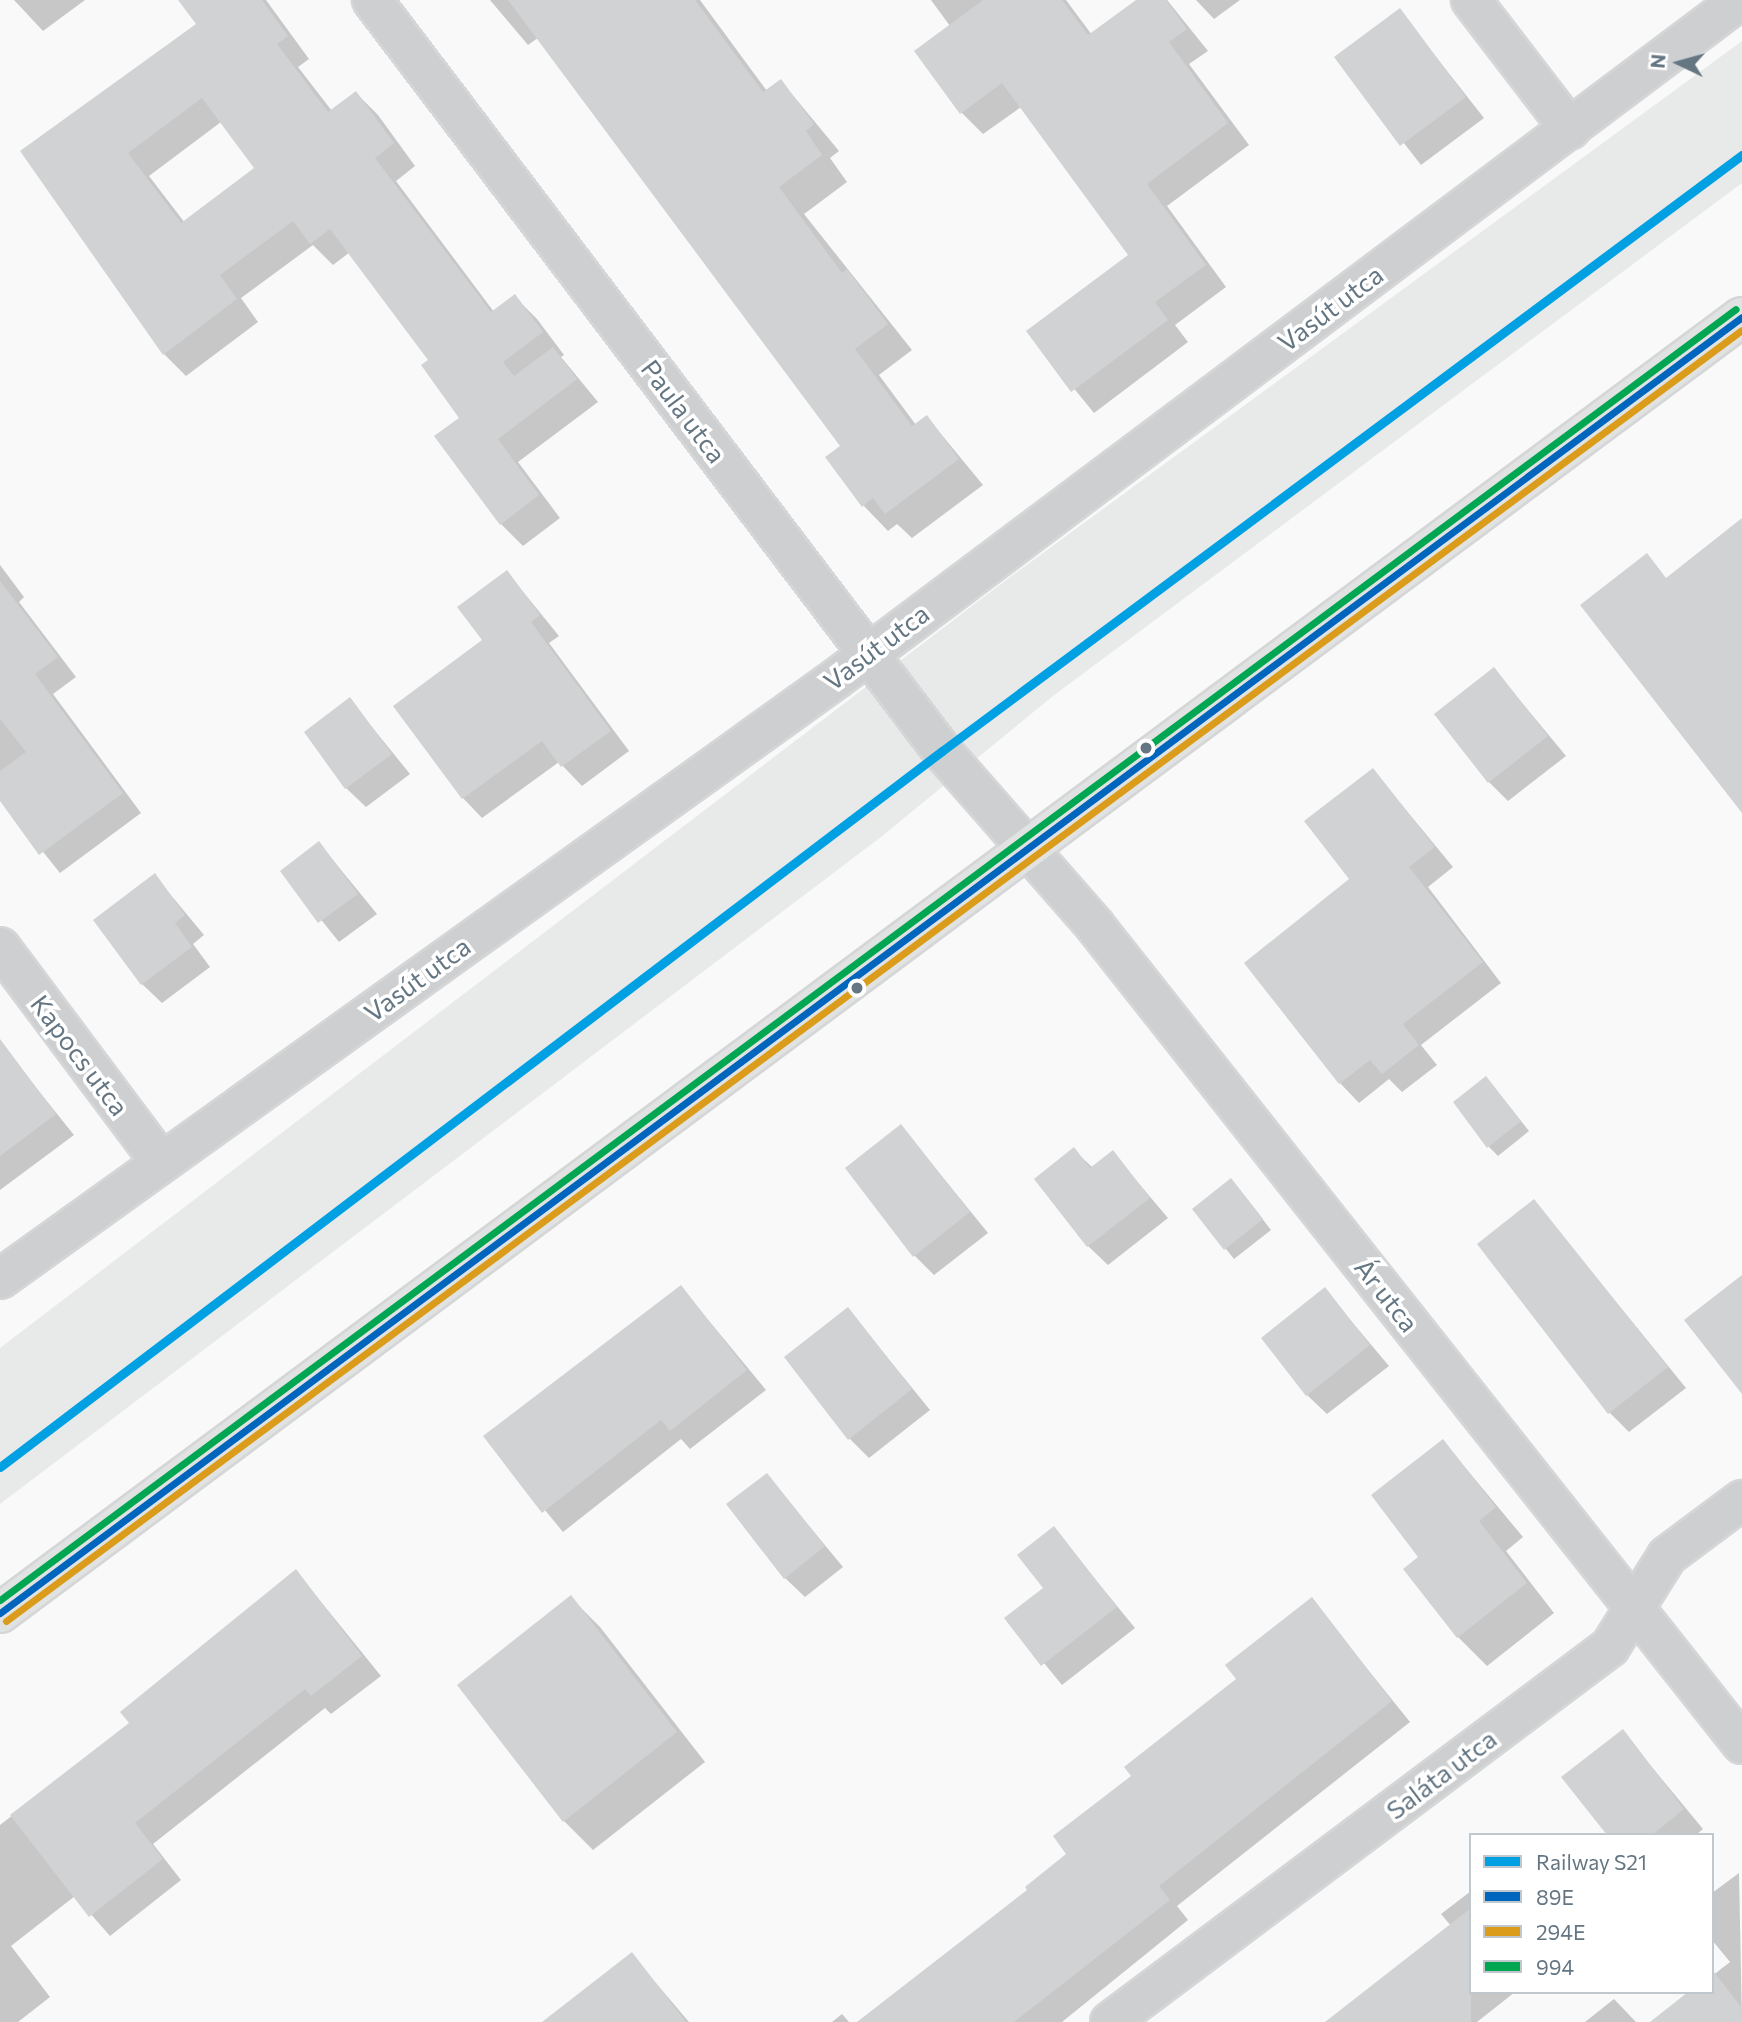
<!DOCTYPE html>
<html>
<head>
<meta charset="utf-8">
<style>
	body { margin:0 }
	#map { position:relative; width:1742px; height:2022px; overflow:hidden; background:#f9f9f9; font-family:Commissioner,sans-serif }
	div>[style] { position:absolute }
	[style*='--x'] { left:calc(var(--x)*1px); top:calc(var(--y)*1px); width:calc(var(--w)*1px); rotate:calc(var(--a)*1deg) }
	.built>* { inset:0; background:#e8e9e9 }
	.shadow>* { inset:0; background:#0003 }
	.building>* { inset:0; background:#d0d2d3 }
	.roads { filter:drop-shadow(2px 0 #d5d6d7) drop-shadow(-2px 0 #d5d6d7) drop-shadow(0 2px #d5d6d7) drop-shadow(0 -2px #d5d6d7) }
	.street>* { height:38px; margin:-19px; padding:0 19px; transform-origin:19px; border-radius:19px; background:#cecfd0 }
	.secondary>* { height:38px; margin:-19px; padding:0 19px; transform-origin:19px; border-radius:19px; background:#e1e2e2 }
	.bus-1>* { height:7px; margin:-3.5px; padding:0 3.5px; transform-origin:3.5px; border-radius:3.5px; background:#0065bd }
	.bus-2>* { height:7px; margin:-3.5px; padding:0 3.5px; transform-origin:3.5px; border-radius:3.5px; background:#da9c1a }
	.bus-3>* { height:7px; margin:-3.5px; padding:0 3.5px; transform-origin:3.5px; border-radius:3.5px; background:#00a651 }
	.rail-1>* { height:9px; margin:-4.5px; padding:0 4.5px; transform-origin:4.5px; border-radius:4.5px; background:#00a0e3 }
	.dots>* { width:19px; height:19px; translate:-50% -50%; box-sizing:border-box; border:4px solid #fff; border-radius:50% }
	span { translate:-50% -50%; white-space:nowrap; text-align:center; line-height:1.15; -webkit-text-stroke:7px #fff; paint-order:stroke }
	.street-label { font-size:26px; color:#657683 }
	.legend { position:absolute; left:1469px; top:1833px; width:245px; height:161px; box-sizing:border-box; background:#fff; border:2px solid #c1c8cd; margin:0; padding:9px 12px; list-style:none; font-size:21px; color:#657683 }
	.legend li { display:flex; align-items:center; gap:14px; height:35px }
	.legend b { width:35px; border:2px solid #c1c8cd }
	.north { position:absolute; left:1644px; top:28px; width:70px; height:70px; -webkit-text-stroke:5px #fff; paint-order:stroke; rotate:275deg; font-size:19px; font-weight:700; line-height:28px; text-align:center; color:#657683 }
	.north::after { content:''; display:block; margin:auto; width:24px; height:32px; background:#657683; clip-path:polygon(50% 0,100% 100%,50% 72%,0 100%) }
</style>
</head>
<body>
<div id="map">
	<div class="built">
		<i style="clip-path:polygon(1742px 41px,1742px 183px,1053px 696px,881px 837px,0 1504px,0 1348px,1006px 580px)"></i>
	</div>
	<div class="shadow">
		<i style="clip-path:polygon(14px 0,85px 0,43px 31px)"></i>
		<i style="clip-path:polygon(evenodd,181px 0,266px 0,309px 59px,298px 67px,332px 111px,356px 93px,378px 115px,415px 166px,396px 181px,494px 312px,515px 297px,537px 319px,564px 355px,561px 357px,598px 402px,518px 462px,560px 518px,523px 546px,501px 524px,461px 418px,430px 360px,350px 252px,333px 265px,313px 245px,241px 298px,258px 322px,186px 376px,164px 354px,23px 152px,199px 24px,181px 0,221px 122px,256px 169px,185px 223px,149px 176px,221px 122px)"></i>
		<i style="clip-path:polygon(490px 0,553px 0,566px 18px,528px 45px)"></i>
		<i style="clip-path:polygon(640px 0,700px 0,767px 91px,781px 81px,839px 151px,830px 158px,847px 182px,804px 214px,912px 350px,879px 375px,916px 425px,927px 417px,983px 485px,912px 538px,897px 524px,888px 531px,863px 505px,843px 446px)"></i>
		<i style="clip-path:polygon(931px 0,1066px 0,1092px 35px,1139px 0,1167px 0,1208px 51px,1189px 64px,1249px 145px,1167px 206px,1226px 287px,1175px 325px,1188px 342px,1094px 413px,1028px 332px,1131px 256px,1021px 107px,983px 134px,962px 113px,916px 51px,950px 26px)"></i>
		<i style="clip-path:polygon(1196px 0,1240px 0,1214px 19px)"></i>
		<i style="clip-path:polygon(1399px 10px,1484px 118px,1421px 165px,1337px 57px)"></i>
		<i style="clip-path:polygon(0 565px,24px 597px,19px 602px,76px 677px,53px 694px,141px 813px,60px 873px,0 798px)"></i>
		<i style="clip-path:polygon(507px 572px,559px 636px,549px 643px,629px 751px,582px 786px,559px 762px,482px 818px,463px 798px,484px 641px)"></i>
		<i style="clip-path:polygon(1494px 669px,1566px 756px,1508px 801px,1489px 782px)"></i>
		<i style="clip-path:polygon(350px 700px,410px 774px,366px 807px,346px 788px)"></i>
		<i style="clip-path:polygon(1373px 770px,1453px 867px,1428px 887px,1501px 983px,1421px 1045px,1437px 1065px,1402px 1092px,1389px 1079px,1359px 1103px,1340px 1083px)"></i>
		<i style="clip-path:polygon(319px 843px,377px 914px,339px 942px,282px 871px)"></i>
		<i style="clip-path:polygon(155px 876px,204px 935px,193px 944px,210px 967px,162px 1003px,142px 984px)"></i>
		<i style="clip-path:polygon(9px 1054px,74px 1135px,0 1190px,0 1061px)"></i>
		<i style="clip-path:polygon(1486px 1078px,1529px 1131px,1498px 1156px,1488px 1146px)"></i>
		<i style="clip-path:polygon(901px 1126px,988px 1233px,934px 1275px,915px 1256px)"></i>
		<i style="clip-path:polygon(1074px 1150px,1093px 1168px,1113px 1153px,1168px 1218px,1108px 1265px,1088px 1246px)"></i>
		<i style="clip-path:polygon(1240px 1190px,1271px 1230px,1234px 1259px,1194px 1209px)"></i>
		<i style="clip-path:polygon(1534px 1201px,1686px 1388px,1629px 1432px,1609px 1412px)"></i>
		<i style="clip-path:polygon(681px 1287px,766px 1390px,690px 1449px,681px 1439px,563px 1532px,485px 1437px)"></i>
		<i style="clip-path:polygon(1325px 1290px,1389px 1366px,1327px 1414px,1307px 1395px)"></i>
		<i style="clip-path:polygon(848px 1309px,930px 1410px,869px 1458px,849px 1438px)"></i>
		<i style="clip-path:polygon(1443px 1441px,1523px 1537px,1506px 1551px,1554px 1613px,1487px 1666px,1458px 1637px,1421px 1557px)"></i>
		<i style="clip-path:polygon(767px 1475px,843px 1567px,805px 1597px,785px 1578px)"></i>
		<i style="clip-path:polygon(1054px 1529px,1135px 1628px,1062px 1685px,1007px 1618px,1045px 1588px)"></i>
		<i style="clip-path:polygon(296px 1571px,381px 1676px,331px 1714px,325px 1708px,153px 1844px,181px 1880px,110px 1936px,75px 1896px,11px 1946px,50px 1997px,18px 2022px,0 2022px,0 1825px,131px 1723px)"></i>
		<i style="clip-path:polygon(571px 1598px,600px 1627px,705px 1762px,593px 1850px,564px 1821px)"></i>
		<i style="clip-path:polygon(1311px 1599px,1410px 1722px,1177px 1906px,1188px 1920px,1062px 2022px,860px 2022px,1030px 1891px,1068px 1854px,1134px 1776px,1238px 1679px)"></i>
		<i style="clip-path:polygon(1622px 1731px,1703px 1829px,1696px 1835px,1609px 1835px)"></i>
		<i style="clip-path:polygon(1739px 1873px,1742px 2022px,1653px 2022px,1712px 1992px,1712px 1976px,1730px 1962px,1712px 1940px,1712px 1893px)"></i>
		<i style="clip-path:polygon(1471px 1891px,1471px 1992px,1515px 1992px,1477px 2022px,1328px 2022px,1451px 1926px,1441px 1914px)"></i>
		<i style="clip-path:polygon(632px 1955px,689px 2022px,546px 2022px)"></i>
		<i style="clip-path:polygon(1614px 1999px,1636px 2022px,1585px 2022px)"></i>
		<i style="clip-path:polygon(842px 2014px,849px 2022px,832px 2022px)"></i>
	</div>
	<div class="building">
		<i style="clip-path:polygon(evenodd,178px 0,262px 0,288px 36px,277px 44px,328px 112px,356px 91px,394px 143px,375px 158px,491px 312px,515px 294px,543px 332px,503px 362px,514px 376px,553px 347px,577px 379px,498px 439px,539px 495px,500px 525px,434px 436px,459px 418px,421px 365px,428px 360px,330px 229px,310px 244px,293px 221px,220px 275px,237px 299px,163px 355px,20px 151px,196px 24px,178px 0,202px 98px,254px 168px,181px 223px,128px 153px,202px 98px)"></i>
		<i style="clip-path:polygon(508px 0,695px 0,763px 92px,781px 79px,814px 124px,806px 131px,822px 155px,779px 187px,842px 273px,847px 269px,888px 324px,855px 349px,912px 426px,927px 415px,959px 459px,885px 514px,873px 498px,862px 507px,825px 457px,840px 446px)"></i>
		<i style="clip-path:polygon(983px 0,1062px 0,1088px 35px,1136px 0,1166px 0,1187px 29px,1169px 42px,1228px 123px,1147px 184px,1206px 265px,1155px 302px,1168px 320px,1071px 392px,1026px 331px,1128px 255px,1002px 83px,960px 114px,914px 51px)"></i>
		<i style="clip-path:polygon(1400px 8px,1466px 97px,1400px 146px,1334px 57px)"></i>
		<i style="clip-path:polygon(1742px 518px,1742px 813px,1580px 605px,1647px 553px,1666px 578px)"></i>
		<i style="clip-path:polygon(507px 570px,540px 615px,531px 622px,611px 731px,561px 767px,542px 741px,462px 799px,393px 706px,482px 640px,457px 607px)"></i>
		<i style="clip-path:polygon(0 581px,58px 657px,35px 674px,123px 793px,39px 855px,0 801px,0 771px,26px 752px,0 719px)"></i>
		<i style="clip-path:polygon(1494px 667px,1548px 736px,1488px 783px,1434px 714px)"></i>
		<i style="clip-path:polygon(350px 697px,392px 754px,345px 789px,304px 732px)"></i>
		<i style="clip-path:polygon(1373px 768px,1435px 847px,1409px 867px,1483px 962px,1403px 1024px,1419px 1045px,1382px 1074px,1370px 1060px,1339px 1084px,1244px 963px,1349px 879px,1304px 821px)"></i>
		<i style="clip-path:polygon(319px 841px,358px 894px,318px 923px,280px 871px)"></i>
		<i style="clip-path:polygon(155px 873px,185px 915px,175px 923px,192px 947px,141px 985px,93px 920px)"></i>
		<i style="clip-path:polygon(0 1039px,56px 1114px,0 1156px)"></i>
		<i style="clip-path:polygon(1486px 1076px,1521px 1121px,1487px 1148px,1453px 1102px)"></i>
		<i style="clip-path:polygon(901px 1124px,970px 1212px,913px 1257px,845px 1168px)"></i>
		<i style="clip-path:polygon(1074px 1147px,1090px 1168px,1113px 1150px,1150px 1198px,1087px 1247px,1034px 1179px)"></i>
		<i style="clip-path:polygon(1231px 1178px,1263px 1219px,1224px 1250px,1192px 1209px)"></i>
		<i style="clip-path:polygon(1534px 1199px,1668px 1367px,1608px 1414px,1477px 1244px)"></i>
		<i style="clip-path:polygon(1742px 1275px,1742px 1394px,1684px 1320px)"></i>
		<i style="clip-path:polygon(681px 1285px,747px 1370px,670px 1431px,661px 1420px,542px 1513px,483px 1436px)"></i>
		<i style="clip-path:polygon(1325px 1287px,1370px 1345px,1306px 1396px,1261px 1338px)"></i>
		<i style="clip-path:polygon(848px 1307px,912px 1389px,848px 1440px,784px 1357px)"></i>
		<i style="clip-path:polygon(1443px 1439px,1496px 1507px,1479px 1521px,1527px 1583px,1457px 1638px,1403px 1569px,1418px 1557px,1371px 1495px)"></i>
		<i style="clip-path:polygon(767px 1473px,825px 1546px,784px 1579px,726px 1504px)"></i>
		<i style="clip-path:polygon(1054px 1526px,1117px 1607px,1041px 1666px,1004px 1618px,1043px 1588px,1017px 1555px)"></i>
		<i style="clip-path:polygon(296px 1569px,362px 1656px,311px 1696px,305px 1689px,135px 1823px,163px 1859px,89px 1917px,10px 1815px,129px 1723px,120px 1712px)"></i>
		<i style="clip-path:polygon(571px 1595px,677px 1732px,563px 1822px,457px 1685px)"></i>
		<i style="clip-path:polygon(1312px 1597px,1392px 1701px,1159px 1886px,1170px 1900px,1014px 2022px,857px 2022px,1027px 1890px,1025px 1887px,1066px 1854px,1053px 1836px,1131px 1776px,1124px 1767px,1236px 1679px,1225px 1665px)"></i>
		<i style="clip-path:polygon(1623px 1729px,1684px 1809px,1652px 1835px,1607px 1835px,1561px 1777px)"></i>
		<i style="clip-path:polygon(1471px 1908px,1471px 2022px,1325px 2022px)"></i>
		<i style="clip-path:polygon(632px 1952px,686px 2022px,542px 2022px)"></i>
		<i style="clip-path:polygon(1714px 1972px,1742px 2008px,1742px 2022px,1650px 2022px,1688px 1992px,1712px 1992px)"></i>
	</div>
	<div class="roads">
		<div class="street">
			<i style="--x:372;--y:0;--w:943;--a:52.8"></i>
			<i style="--x:942;--y:751;--w:232;--a:48.8"></i>
			<i style="--x:1095;--y:926;--w:1043;--a:51.66"></i>
			<i style="--x:1471;--y:0;--w:163;--a:52.5"></i>
			<i style="--x:0;--y:947;--w:269;--a:53.2"></i>
			<i style="--x:0;--y:1279;--w:1030;--a:-35.68"></i>
			<i style="--x:837;--y:678;--w:1129;--a:-36.9"></i>
			<i style="--x:1110;--y:2022;--w:625;--a:-36.87"></i>
			<i style="--x:1610;--y:1647;--w:107;--a:-57.9"></i>
			<i style="--x:1667;--y:1556;--w:94;--a:-36.7"></i>
		</div>
		<div class="secondary">
			<i style="--x:0;--y:1613;--w:2171;--a:-36.65"></i>
		</div>
	</div>
	<div class="bus-1">
		<i style="--x:0;--y:1613;--w:2171;--a:-36.65"></i>
	</div>
	<div class="bus-2">
		<i style="--x:6;--y:1621;--w:2163;--a:-36.64"></i>
	</div>
	<div class="bus-3">
		<i style="--x:0;--y:1600;--w:2163;--a:-36.64"></i>
	</div>
	<div class="rail-1">
		<i style="--x:0;--y:1467;--w:1183;--a:-37.24"></i>
		<i style="--x:942;--y:751;--w:998;--a:-36.69"></i>
	</div>
	<div class="dots">
		<i style="left:1146px;top:748px;background:#657683"></i>
		<i style="left:857px;top:988px;background:#657683"></i>
	</div>
	<div class="street-label">
		<span style="left:1330px;top:308px;rotate:-37deg">Vasút utca</span>
		<span style="left:684px;top:411px;rotate:53deg">Paula utca</span>
		<span style="left:876px;top:647px;rotate:-37deg">Vasút utca</span>
		<span style="left:417px;top:979px;rotate:-36deg">Vasút utca</span>
		<span style="left:80px;top:1055px;rotate:53deg">Kapocs utca</span>
		<span style="left:1387px;top:1295px;rotate:52deg">Ár utca</span>
		<span style="left:1441px;top:1774px;rotate:-37deg">Saláta utca</span>
	</div>
	<ul class="legend">
	<li><b style="height:9px;background:#00a0e3"></b>Railway S21</li>
	<li><b style="height:9px;background:#0065bd"></b>89E</li>
	<li><b style="height:9px;background:#da9c1a"></b>294E</li>
	<li><b style="height:9px;background:#00a651"></b>994</li>
	</ul>
	<div class="north">N</div>
</div>
</body>
</html>
